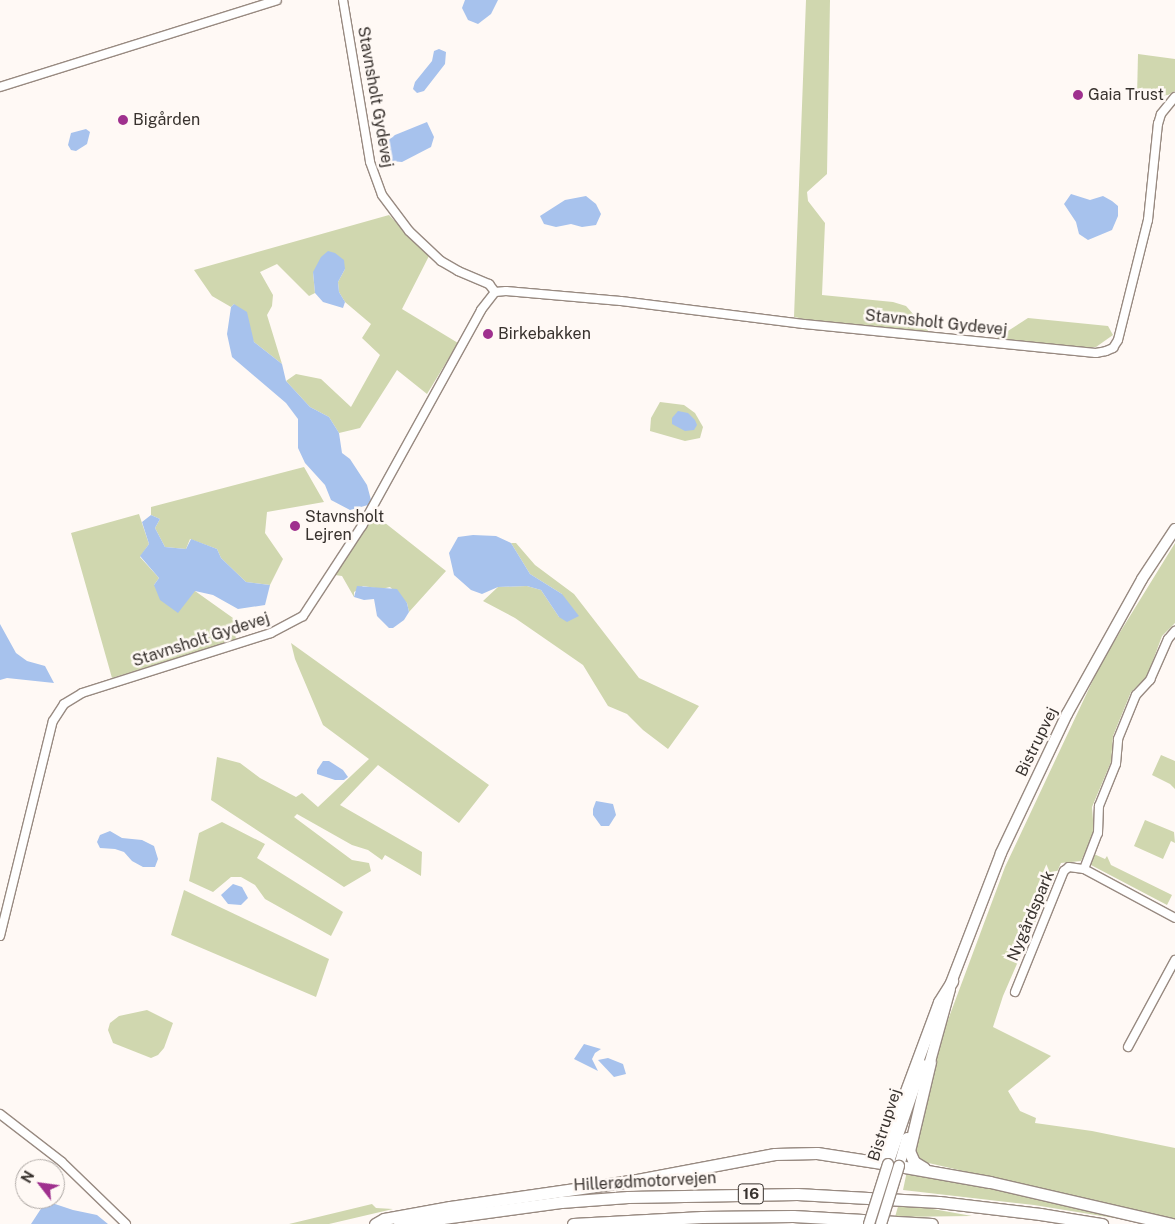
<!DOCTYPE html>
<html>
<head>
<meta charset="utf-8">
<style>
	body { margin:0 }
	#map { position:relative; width:1175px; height:1224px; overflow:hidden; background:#fff9f5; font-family:"Public Sans",sans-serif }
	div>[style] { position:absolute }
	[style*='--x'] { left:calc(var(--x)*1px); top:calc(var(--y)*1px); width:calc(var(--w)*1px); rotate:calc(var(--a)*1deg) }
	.green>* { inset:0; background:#d0d7af }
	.water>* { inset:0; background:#a7c2ed }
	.roads { filter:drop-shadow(1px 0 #988a81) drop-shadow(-1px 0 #988a81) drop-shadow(0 1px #988a81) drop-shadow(0 -1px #988a81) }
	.minor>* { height:8px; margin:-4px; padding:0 4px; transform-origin:4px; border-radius:4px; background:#fff }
	.major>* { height:10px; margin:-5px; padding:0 5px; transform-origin:5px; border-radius:5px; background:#fff }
	.highway>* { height:11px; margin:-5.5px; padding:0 5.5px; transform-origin:5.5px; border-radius:5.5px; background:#fff }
	.bridges { filter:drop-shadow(1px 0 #988a81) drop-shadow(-1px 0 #988a81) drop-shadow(0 1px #988a81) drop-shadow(0 -1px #988a81) }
	.major-bridge>* { height:10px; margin:-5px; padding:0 5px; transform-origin:5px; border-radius:5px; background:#fff }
	.dots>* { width:14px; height:14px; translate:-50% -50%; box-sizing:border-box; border:2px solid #fff9f5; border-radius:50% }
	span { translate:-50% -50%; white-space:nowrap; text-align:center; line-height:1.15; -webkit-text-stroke:5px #fff9f5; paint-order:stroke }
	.shield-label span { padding:1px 4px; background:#fff9f5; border:1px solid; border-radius:4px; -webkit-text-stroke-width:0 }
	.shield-label { font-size:15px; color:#38322e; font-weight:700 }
	.poi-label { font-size:16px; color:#38322e }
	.left { translate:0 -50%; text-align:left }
	.street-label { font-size:16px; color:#38322e }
	.north { position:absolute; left:15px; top:1159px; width:50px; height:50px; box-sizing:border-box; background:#fff9f5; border:1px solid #afa9a5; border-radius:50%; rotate:300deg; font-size:14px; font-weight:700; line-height:20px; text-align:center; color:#38322e }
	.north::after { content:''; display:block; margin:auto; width:18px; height:22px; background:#9f308e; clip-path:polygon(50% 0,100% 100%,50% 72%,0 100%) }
</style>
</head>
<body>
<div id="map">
	<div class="green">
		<i style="clip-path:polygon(806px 0,830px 0,827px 174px,807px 192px,808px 201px,825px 223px,822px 295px,893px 302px,906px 306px,931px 334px,824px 323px,794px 317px)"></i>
		<i style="clip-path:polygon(1138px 54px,1175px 59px,1175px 91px,1168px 95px,1137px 98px)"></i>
		<i style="clip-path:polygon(389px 215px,429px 256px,402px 309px,458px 343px,427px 394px,397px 370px,360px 428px,339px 433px,329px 417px,310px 407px,286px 381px,296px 374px,321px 379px,351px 407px,380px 355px,362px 338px,371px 324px,345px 302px,339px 292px,338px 282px,345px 269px,313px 272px,315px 293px,309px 296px,277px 264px,260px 272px,273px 295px,272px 306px,267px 315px,282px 364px,254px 342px,234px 304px,231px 307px,212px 296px,194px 270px)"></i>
		<i style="clip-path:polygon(1028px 318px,1108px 326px,1113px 335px,1096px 347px,1083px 348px,997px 338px)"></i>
		<i style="clip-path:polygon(660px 402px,684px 405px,695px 413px,703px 427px,700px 438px,685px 441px,650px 431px,651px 418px)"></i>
		<i style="clip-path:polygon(304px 467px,324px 502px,267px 512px,265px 533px,283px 559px,270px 585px,246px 582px,221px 558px,217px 549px,190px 539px,186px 549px,165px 547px,155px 528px,160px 519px,151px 515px,151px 507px)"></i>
		<i style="clip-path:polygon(139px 514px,149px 544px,140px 557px,159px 578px,154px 585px,195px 591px,233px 618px,236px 640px,112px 678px,71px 533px)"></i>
		<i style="clip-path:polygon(375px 515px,446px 571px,409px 612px,407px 603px,390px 587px,382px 589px,363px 586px,354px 592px,354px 597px,342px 576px,335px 575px)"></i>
		<i style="clip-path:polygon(511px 543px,516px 543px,535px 565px,574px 594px,639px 678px,699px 706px,668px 749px,643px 730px,627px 714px,608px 706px,583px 665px,515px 618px,483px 601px,498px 587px,527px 586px,541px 590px,559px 617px,562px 594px,530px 574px)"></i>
		<i style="clip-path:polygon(1175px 543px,1175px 623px,1162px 636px,1147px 677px,1131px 692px,1113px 736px,1111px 762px,1092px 807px,1094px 833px,1081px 861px,1061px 863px,1003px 996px,993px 1027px,1051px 1056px,1008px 1091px,1020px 1111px,1036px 1118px,1035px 1123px,1092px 1131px,1175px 1148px,1175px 1220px,920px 1161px,912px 1149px,939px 1044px,1005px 867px,1101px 663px)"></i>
		<i style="clip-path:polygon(291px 643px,489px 785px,459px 823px,378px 765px,340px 805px,422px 852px,421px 876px,385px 855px,382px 860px,368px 850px,352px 845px,297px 814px,294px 817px,352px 860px,369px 863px,371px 871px,344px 887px,211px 800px,217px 757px,240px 763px,260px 778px,296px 797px,302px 793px,318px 807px,369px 759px,323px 725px,295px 659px)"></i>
		<i style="clip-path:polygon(1161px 755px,1175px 761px,1175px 789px,1170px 784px,1152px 775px)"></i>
		<i style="clip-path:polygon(1145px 820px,1174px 832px,1175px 843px,1171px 841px,1163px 859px,1134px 846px)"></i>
		<i style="clip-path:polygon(222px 822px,265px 844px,257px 858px,343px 912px,331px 936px,265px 899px,255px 885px,241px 877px,231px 877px,213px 892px,189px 881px,199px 833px)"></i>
		<i style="clip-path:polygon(1094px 850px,1096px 850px,1094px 854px,1105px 859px,1107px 856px,1111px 865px,1172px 895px,1167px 905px,1091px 865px,1089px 862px)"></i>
		<i style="clip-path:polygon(184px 890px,329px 959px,316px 997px,171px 935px)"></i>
		<i style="clip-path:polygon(147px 1010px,173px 1023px,164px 1048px,158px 1055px,151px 1058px,113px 1043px,108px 1030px,110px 1023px,119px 1016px)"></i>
		<i style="clip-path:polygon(907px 1171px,1044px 1199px,1151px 1224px,1034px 1205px,903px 1190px)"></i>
		<i style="clip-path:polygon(899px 1203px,972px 1216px,895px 1217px)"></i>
		<i style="clip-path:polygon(372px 1204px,376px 1208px,393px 1209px,329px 1224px,289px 1224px)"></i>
	</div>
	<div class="water">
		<i style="clip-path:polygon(465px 0,498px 0,491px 14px,478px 24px,468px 20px,462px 8px)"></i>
		<i style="clip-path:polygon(439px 49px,446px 52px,445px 64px,424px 91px,417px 93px,413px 89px,415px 82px,432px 61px,434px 51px)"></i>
		<i style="clip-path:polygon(427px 122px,434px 137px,431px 147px,402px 162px,381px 160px,382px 145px,395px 135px)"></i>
		<i style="clip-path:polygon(86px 129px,90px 132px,87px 144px,76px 151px,71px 150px,68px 145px,71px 133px)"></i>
		<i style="clip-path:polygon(1071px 194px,1090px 200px,1103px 196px,1112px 201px,1118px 206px,1118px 216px,1112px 230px,1088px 240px,1079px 234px,1076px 222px,1064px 204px)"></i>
		<i style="clip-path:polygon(586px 196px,596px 204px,601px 214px,596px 225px,582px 227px,571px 224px,556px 227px,544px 224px,540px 216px,565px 200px)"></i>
		<i style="clip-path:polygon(328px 251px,335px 253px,344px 260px,345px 269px,338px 282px,339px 292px,345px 302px,343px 308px,323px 302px,315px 293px,313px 272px,321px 257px)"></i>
		<i style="clip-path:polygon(234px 304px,247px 312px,254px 342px,282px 364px,286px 381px,310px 407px,329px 417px,339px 433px,342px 453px,350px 459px,367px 485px,371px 500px,368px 505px,350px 510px,331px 500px,325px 485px,305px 463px,298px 448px,298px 419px,286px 403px,232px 357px,227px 334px,231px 307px)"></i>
		<i style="clip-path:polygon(678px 411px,688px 413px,695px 420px,697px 425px,694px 430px,685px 431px,672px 424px,672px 418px)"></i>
		<i style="clip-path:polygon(151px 515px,160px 519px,155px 528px,165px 547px,186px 549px,191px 539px,217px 549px,221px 558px,246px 582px,270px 585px,265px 605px,238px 609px,213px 595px,195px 591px,178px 613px,160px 600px,154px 585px,159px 578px,140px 556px,149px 544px,142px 522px)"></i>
		<i style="clip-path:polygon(473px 535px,496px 536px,511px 543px,530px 574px,562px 594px,579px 616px,567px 622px,559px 617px,541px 590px,527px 586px,498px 587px,482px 594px,471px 590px,454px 575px,449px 553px,458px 537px)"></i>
		<i style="clip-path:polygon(357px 586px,397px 589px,407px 603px,409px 612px,404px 620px,393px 628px,389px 628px,377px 616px,374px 599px,364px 600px,354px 597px)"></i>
		<i style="clip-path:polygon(0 624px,16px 653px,27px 661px,45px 666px,54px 683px,7px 678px,0 680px)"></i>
		<i style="clip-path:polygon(323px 761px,329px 761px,343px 770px,348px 777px,344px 780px,335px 780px,317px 774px,317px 770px)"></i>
		<i style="clip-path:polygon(596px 801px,613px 804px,616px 815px,609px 826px,601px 826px,593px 815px,593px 809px)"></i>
		<i style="clip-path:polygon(110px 831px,122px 838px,142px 840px,154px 846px,158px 859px,155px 867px,143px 867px,132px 861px,124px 852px,115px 849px,100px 848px,97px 842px,100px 835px)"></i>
		<i style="clip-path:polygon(233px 884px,242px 887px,248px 898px,241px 905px,228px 904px,221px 895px)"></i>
		<i style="clip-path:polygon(584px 1044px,601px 1049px,595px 1053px,592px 1059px,598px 1071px,574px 1059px)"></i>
		<i style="clip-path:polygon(608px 1058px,623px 1064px,626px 1074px,614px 1077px,598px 1060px)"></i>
		<i style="clip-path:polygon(46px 1201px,73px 1210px,97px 1215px,108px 1224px,31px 1224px)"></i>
	</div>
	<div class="roads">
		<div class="minor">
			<i style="--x:343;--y:0;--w:164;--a:80.5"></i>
			<i style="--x:370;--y:162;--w:35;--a:70"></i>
			<i style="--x:382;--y:195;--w:45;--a:53.1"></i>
			<i style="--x:409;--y:231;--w:44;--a:43.2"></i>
			<i style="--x:441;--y:261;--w:20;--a:30"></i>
			<i style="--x:458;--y:271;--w:34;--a:23"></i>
			<i style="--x:489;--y:284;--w:10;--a:53"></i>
			<i style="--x:0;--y:87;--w:290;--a:-17.4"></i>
			<i style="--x:1084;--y:869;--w:39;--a:-69"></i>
			<i style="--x:1098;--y:833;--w:27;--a:-88"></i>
			<i style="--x:1099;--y:806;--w:45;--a:-68"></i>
			<i style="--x:1116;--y:764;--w:25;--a:-85"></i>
			<i style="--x:1118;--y:739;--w:48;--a:-67.8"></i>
			<i style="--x:1136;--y:695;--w:21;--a:-47"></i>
			<i style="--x:1150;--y:680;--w:45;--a:-66.3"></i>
			<i style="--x:1168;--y:639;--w:11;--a:-49"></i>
			<i style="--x:0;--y:936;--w:221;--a:-76.2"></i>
			<i style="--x:53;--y:721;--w:20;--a:-57"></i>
			<i style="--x:64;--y:704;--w:21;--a:-31"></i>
			<i style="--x:82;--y:693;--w:198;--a:-17.6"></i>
			<i style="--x:271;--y:633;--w:36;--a:-28"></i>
			<i style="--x:303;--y:616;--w:108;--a:-56.8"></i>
			<i style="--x:362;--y:526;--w:247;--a:-61.1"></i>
			<i style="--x:481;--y:310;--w:23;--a:-52"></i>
			<i style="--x:495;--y:292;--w:11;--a:-5"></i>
			<i style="--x:506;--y:291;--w:115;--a:5"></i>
			<i style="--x:621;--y:301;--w:184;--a:7.2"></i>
			<i style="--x:804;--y:324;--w:293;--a:5.7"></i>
			<i style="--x:1096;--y:353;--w:10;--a:-11"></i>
			<i style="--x:1106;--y:351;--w:8;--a:-23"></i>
			<i style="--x:1113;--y:348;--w:9;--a:-58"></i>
			<i style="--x:1118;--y:340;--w:124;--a:-76"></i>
			<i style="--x:1148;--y:220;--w:97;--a:-84.1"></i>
			<i style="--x:1158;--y:124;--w:10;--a:-73"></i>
			<i style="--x:1161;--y:114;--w:22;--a:-51"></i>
			<i style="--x:1015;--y:992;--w:131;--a:-68"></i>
			<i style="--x:1064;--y:871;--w:6;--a:-39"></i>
			<i style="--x:1069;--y:867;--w:15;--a:8"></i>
			<i style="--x:1084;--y:869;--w:103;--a:28.3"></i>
			<i style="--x:1128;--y:1047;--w:99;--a:-61.6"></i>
			<i style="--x:0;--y:1114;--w:78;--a:37.7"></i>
			<i style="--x:62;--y:1162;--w:89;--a:44.1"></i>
		</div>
		<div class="major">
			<i style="--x:949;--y:988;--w:145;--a:-68.9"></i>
			<i style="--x:1001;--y:853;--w:154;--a:-64.6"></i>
			<i style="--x:1067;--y:714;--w:154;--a:-60.9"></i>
			<i style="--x:1142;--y:579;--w:60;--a:-56.6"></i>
			<i style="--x:928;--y:1069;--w:83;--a:-74.6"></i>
			<i style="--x:907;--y:1138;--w:29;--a:106"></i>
			<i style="--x:899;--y:1166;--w:11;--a:-170"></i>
			<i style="--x:888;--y:1164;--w:105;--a:-71"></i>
		</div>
		<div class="highway">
			<i style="--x:869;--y:1159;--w:9;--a:-13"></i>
			<i style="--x:878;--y:1157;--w:9;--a:-49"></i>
			<i style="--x:884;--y:1150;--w:158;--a:-69.6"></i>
			<i style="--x:939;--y:1002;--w:25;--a:-58"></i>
			<i style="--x:899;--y:1166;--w:92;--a:10"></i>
			<i style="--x:990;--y:1182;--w:187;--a:13"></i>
			<i style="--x:924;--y:1168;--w:12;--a:-149"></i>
			<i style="--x:914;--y:1162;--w:12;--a:-114"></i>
			<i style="--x:909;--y:1151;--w:91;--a:-76.7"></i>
			<i style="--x:375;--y:1224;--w:10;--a:-29"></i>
			<i style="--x:384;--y:1219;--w:67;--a:-10.3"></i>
			<i style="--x:450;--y:1207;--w:189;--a:-8.2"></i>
			<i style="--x:637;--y:1180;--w:140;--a:-10.7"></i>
			<i style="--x:775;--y:1154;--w:42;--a:-1.4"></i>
			<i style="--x:817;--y:1153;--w:72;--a:8.8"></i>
			<i style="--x:399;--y:1224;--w:163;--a:-7.7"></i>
			<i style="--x:561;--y:1202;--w:67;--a:-4.3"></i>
			<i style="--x:628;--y:1197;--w:169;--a:-1"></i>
			<i style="--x:797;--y:1194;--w:142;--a:3.2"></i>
			<i style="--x:939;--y:1202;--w:102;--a:6.8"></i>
			<i style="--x:1040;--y:1214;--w:63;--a:9.2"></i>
			<i style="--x:573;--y:1224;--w:129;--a:-3.1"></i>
			<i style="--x:702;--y:1217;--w:91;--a:-0.6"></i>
			<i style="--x:793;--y:1216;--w:139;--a:3.3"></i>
		</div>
	</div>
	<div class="bridges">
		<div class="major-bridge">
			<i style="--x:869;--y:1224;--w:63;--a:-72.4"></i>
			<i style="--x:881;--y:1224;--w:61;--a:-72.8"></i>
		</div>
	</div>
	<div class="dots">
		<i style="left:1078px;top:95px;background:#9f308e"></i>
		<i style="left:123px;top:120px;background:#9f308e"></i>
		<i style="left:488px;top:334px;background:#9f308e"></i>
		<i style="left:295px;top:526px;background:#9f308e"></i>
	</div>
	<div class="shield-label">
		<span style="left:751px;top:1194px">16</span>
	</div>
	<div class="poi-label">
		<span class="left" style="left:1088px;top:95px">Gaia Trust</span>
		<span class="left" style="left:133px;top:120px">Bigården</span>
		<span class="left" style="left:498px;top:334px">Birkebakken</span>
		<span class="left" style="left:305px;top:526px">Stavnsholt<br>Lejren</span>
	</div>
	<div class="street-label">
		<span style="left:375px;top:97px;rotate:80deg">Stavnsholt Gydevej</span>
		<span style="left:936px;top:323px;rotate:6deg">Stavnsholt Gydevej</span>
		<span style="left:201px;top:640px;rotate:-18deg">Stavnsholt Gydevej</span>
		<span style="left:1037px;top:742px;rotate:-64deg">Bistrupvej</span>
		<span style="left:1031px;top:916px;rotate:-67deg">Nygårdspark</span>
		<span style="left:885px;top:1125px;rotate:-72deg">Bistrupvej</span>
		<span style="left:645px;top:1182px;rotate:-3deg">Hillerødmotorvejen</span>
	</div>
	<div class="north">N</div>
</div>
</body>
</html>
